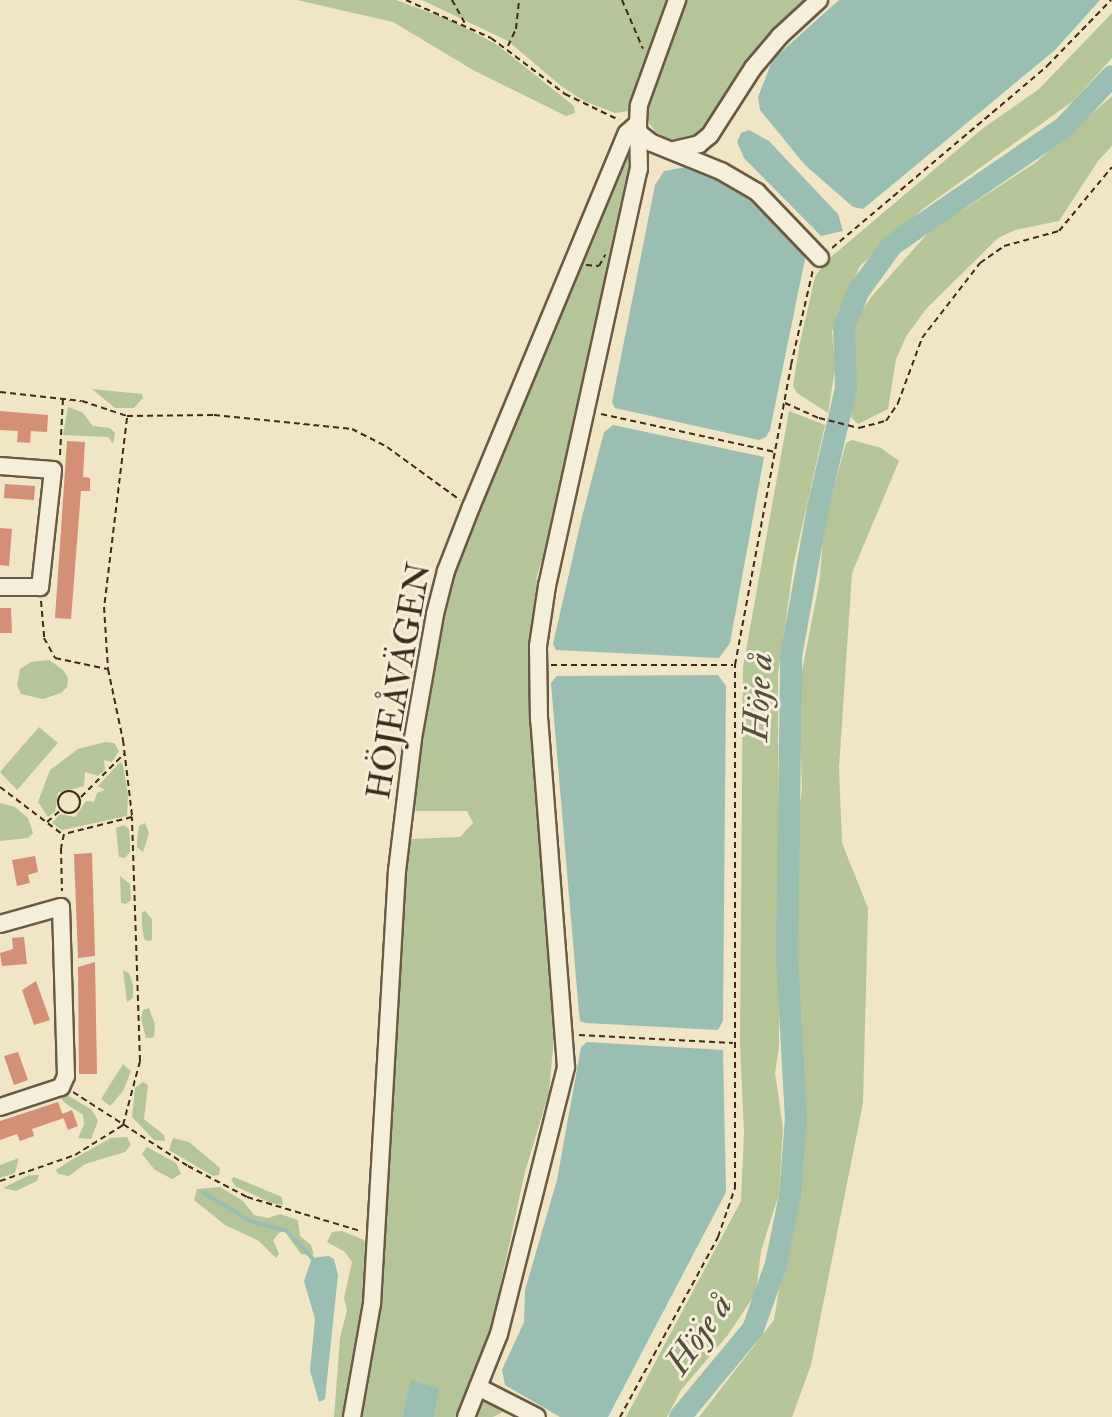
<!DOCTYPE html>
<html>
<head>
<meta charset="utf-8">
<style>
	body { margin:0 }
	#map { position:relative; width:1112px; height:1417px; overflow:hidden; background:#f0e5c5; font-family:"IM FELL Double Pica",serif }
	div>[style] { position:absolute }
	[style*='--x'] { left:calc(var(--x)*1px); top:calc(var(--y)*1px); width:calc(var(--w)*1px); rotate:calc(var(--a)*1deg) }
	.green>* { inset:0; background:#b5c598 }
	.water>* { inset:0; background:#9abfb2 }
	.stream>* { height:4px; margin:-2px; padding:0 2px; transform-origin:2px; border-radius:2px; background:#9abfb2 }
	.river>* { height:22px; margin:-11px; padding:0 11px; transform-origin:11px; border-radius:11px; background:#9abfb2 }
	.building>* { inset:0; background:#d39077 }
	.path>* { height:2px; margin-top:-1px; transform-origin:0; background:repeating-linear-gradient(90deg,#3e2b17 0 6px,transparent 0 10px) }
	.path>.ring { margin:-1px; padding:0; box-sizing:content-box; background:none; border:2px solid #3e2b17; border-radius:50% }
	.roads { filter:drop-shadow(2px 0 #6a5a42) drop-shadow(-2px 0 #6a5a42) drop-shadow(0 2px #6a5a42) drop-shadow(0 -2px #6a5a42) }
	.minor>* { height:16px; margin:-8px; padding:0 8px; transform-origin:8px; border-radius:8px; background:#f5eed9 }
	span { translate:-50% -50%; white-space:nowrap; text-align:center; line-height:1.15; -webkit-text-stroke:6px #f5eed9; paint-order:stroke }
	.street-label { font-size:34px; color:#3e2b17 }
	.water-label { font-size:36px; color:#55503e; font-style:italic }
</style>
</head>
<body>
<div id="map">
	<div class="green">
		<i style="clip-path:polygon(297px 0,396px 0,450px 20px,496px 44px,574px 106px,575px 113px,566px 116px,473px 70px,393px 22px)"></i>
		<i style="clip-path:polygon(422px 0,674px 0,638px 96px,629px 111px,615px 113px,584px 101px,561px 86px,508px 41px)"></i>
		<i style="clip-path:polygon(683px 0,811px 0,696px 136px,683px 141px,667px 139px,655px 131px,646px 119px,646px 105px)"></i>
		<i style="clip-path:polygon(1112px 13px,1112px 58px,1073px 101px,924px 208px,860px 266px,832px 331px,835px 369px,828px 413px,797px 393px,793px 386px,799px 347px,815px 277px,824px 263px,982px 129px,1039px 89px)"></i>
		<i style="clip-path:polygon(1112px 96px,1112px 146px,1098px 161px,1059px 221px,1015px 230px,998px 238px,926px 309px,907px 335px,896px 359px,888px 409px,858px 424px,851px 417px,856px 387px,848px 330px,872px 296px,929px 232px,1035px 163px)"></i>
		<i style="clip-path:polygon(627px 155px,633px 162px,557px 517px,537px 575px,536px 609px,557px 1005px,549px 1092px,525px 1172px,489px 1337px,458px 1417px,434px 1417px,440px 1388px,410px 1381px,402px 1417px,359px 1417px,406px 849px,411px 839px,460px 837px,473px 823px,467px 811px,416px 811px,411px 800px,426px 700px,431px 687px,448px 590px,467px 532px,513px 428px,621px 159px)"></i>
		<i style="clip-path:polygon(92px 389px,142px 394px,143px 398px,134px 408px,115px 408px)"></i>
		<i style="clip-path:polygon(68px 407px,82px 412px,93px 426px,110px 428px,115px 433px,113px 444px,108px 437px,63px 435px)"></i>
		<i style="clip-path:polygon(789px 411px,825px 425px,794px 562px,778px 675px,779px 1047px,775px 1073px,783px 1128px,779px 1194px,761px 1251px,756px 1293px,727px 1336px,681px 1390px,667px 1417px,626px 1417px,741px 1201px,744px 1132px,740px 1043px,743px 667px)"></i>
		<i style="clip-path:polygon(852px 440px,881px 448px,899px 461px,852px 573px,839px 768px,842px 843px,868px 908px,863px 1103px,811px 1365px,792px 1417px,699px 1417px,774px 1320px,805px 1130px,796px 986px,796px 833px,802px 789px,799px 686px,819px 584px,825px 520px,846px 443px)"></i>
		<i style="clip-path:polygon(49px 660px,63px 670px,68px 678px,67px 687px,61px 693px,43px 699px,21px 694px,17px 685px,20px 669px,31px 662px)"></i>
		<i style="clip-path:polygon(39px 727px,58px 743px,17px 790px,0 772px)"></i>
		<i style="clip-path:polygon(105px 742px,114px 743px,119px 751px,112px 762px,104px 760px,105px 770px,98px 776px,85px 772px,84px 786px,58px 793px,55px 812px,48px 817px,38px 802px,50px 770px,78px 749px)"></i>
		<i style="clip-path:polygon(120px 762px,123px 765px,128px 795px,127px 816px,62px 830px,52px 823px,60px 814px,75px 817px,86px 801px,94px 802px,97px 793px,105px 790px,98px 786px)"></i>
		<i style="clip-path:polygon(0 803px,15px 807px,28px 818px,33px 833px,28px 838px,0 841px)"></i>
		<i style="clip-path:polygon(145px 823px,149px 833px,143px 852px,137px 847px,137px 839px,139px 826px)"></i>
		<i style="clip-path:polygon(124px 825px,129px 829px,130px 840px,130px 852px,125px 858px,119px 857px,116px 828px)"></i>
		<i style="clip-path:polygon(120px 876px,130px 884px,131px 900px,126px 904px,121px 903px)"></i>
		<i style="clip-path:polygon(145px 911px,152px 919px,152px 940px,148px 941px,144px 939px,142px 925px,142px 912px)"></i>
		<i style="clip-path:polygon(123px 970px,129px 973px,133px 985px,133px 998px,127px 1002px)"></i>
		<i style="clip-path:polygon(149px 1008px,155px 1025px,154px 1037px,150px 1038px,146px 1038px,141px 1018px,143px 1010px)"></i>
		<i style="clip-path:polygon(123px 1064px,131px 1071px,123px 1091px,110px 1106px,101px 1099px)"></i>
		<i style="clip-path:polygon(143px 1082px,148px 1085px,144px 1119px,164px 1135px,165px 1141px,154px 1140px,132px 1117px,135px 1088px)"></i>
		<i style="clip-path:polygon(64px 1093px,92px 1110px,98px 1121px,91px 1139px,78px 1138px,84px 1125px,83px 1115px,65px 1103px,59px 1096px)"></i>
		<i style="clip-path:polygon(127px 1137px,131px 1145px,125px 1152px,85px 1164px,69px 1176px,58px 1174px,56px 1170px,68px 1162px,111px 1138px)"></i>
		<i style="clip-path:polygon(173px 1138px,189px 1142px,220px 1168px,219px 1175px,213px 1176px,169px 1150px)"></i>
		<i style="clip-path:polygon(147px 1147px,176px 1163px,181px 1174px,172px 1179px,155px 1170px,142px 1154px)"></i>
		<i style="clip-path:polygon(19px 1158px,15px 1173px,0 1178px,0 1165px)"></i>
		<i style="clip-path:polygon(29px 1175px,39px 1175px,37px 1181px,16px 1191px,3px 1188px)"></i>
		<i style="clip-path:polygon(234px 1177px,282px 1197px,283px 1205px,271px 1203px,235px 1186px,231px 1179px)"></i>
		<i style="clip-path:polygon(220px 1187px,243px 1201px,254px 1215px,268px 1218px,280px 1214px,298px 1220px,300px 1236px,311px 1245px,314px 1255px,301px 1254px,285px 1232px,280px 1232px,273px 1240px,279px 1254px,276px 1258px,259px 1241px,225px 1225px,194px 1200px,197px 1189px)"></i>
		<i style="clip-path:polygon(342px 1231px,364px 1240px,368px 1251px,363px 1317px,346px 1417px,334px 1417px,340px 1338px,347px 1310px,344px 1298px,352px 1262px,345px 1252px,327px 1242px,332px 1232px)"></i>
		<i style="clip-path:polygon(483px 1400px,496px 1404px,503px 1412px,493px 1417px,474px 1417px)"></i>
	</div>
	<div class="water">
		<i style="clip-path:polygon(839px 0,1100px 0,1055px 50px,863px 209px,853px 207px,805px 165px,760px 110px,758px 97px,773px 59px)"></i>
		<i style="clip-path:polygon(749px 130px,769px 141px,838px 214px,843px 231px,821px 236px,744px 158px,737px 142px,741px 133px)"></i>
		<i style="clip-path:polygon(686px 167px,752px 196px,802px 250px,805px 259px,770px 430px,766px 437px,759px 440px,615px 408px,612px 402px,655px 185px,664px 171px)"></i>
		<i style="clip-path:polygon(613px 425px,764px 457px,730px 643px,719px 658px,556px 650px,553px 644px,581px 521px,604px 432px)"></i>
		<i style="clip-path:polygon(718px 675px,726px 686px,723px 1021px,718px 1030px,586px 1023px,580px 1021px,579px 1013px,551px 683px,557px 676px)"></i>
		<i style="clip-path:polygon(587px 1042px,723px 1050px,726px 1192px,608px 1417px,560px 1417px,505px 1385px,502px 1370px,524px 1322px,525px 1290px,557px 1180px,581px 1047px)"></i>
		<i style="clip-path:polygon(329px 1256px,334px 1259px,338px 1275px,325px 1399px,319px 1402px,310px 1370px,315px 1319px,304px 1281px,312px 1258px)"></i>
		<i style="clip-path:polygon(410px 1380px,440px 1388px,434px 1417px,402px 1417px)"></i>
	</div>
	<div class="stream">
		<i style="--x:204;--y:1193;--w:54;--a:31.3"></i>
		<i style="--x:250;--y:1221;--w:38;--a:15"></i>
		<i style="--x:287;--y:1231;--w:37;--a:47"></i>
	</div>
	<div class="river">
		<i style="--x:680;--y:1417;--w:114;--a:-50.3"></i>
		<i style="--x:753;--y:1329;--w:69;--a:-70.5"></i>
		<i style="--x:776;--y:1264;--w:70;--a:-78.5"></i>
		<i style="--x:790;--y:1195;--w:76;--a:-85.5"></i>
		<i style="--x:796;--y:1119;--w:162;--a:-93.2"></i>
		<i style="--x:787;--y:957;--w:301;--a:-89.2"></i>
		<i style="--x:791;--y:656;--w:151;--a:-79.7"></i>
		<i style="--x:818;--y:507;--w:121;--a:-76.7"></i>
		<i style="--x:846;--y:389;--w:62;--a:-91.8"></i>
		<i style="--x:844;--y:327;--w:38;--a:-68"></i>
		<i style="--x:858;--y:292;--w:58;--a:-54.1"></i>
		<i style="--x:892;--y:245;--w:207;--a:-34.4"></i>
		<i style="--x:1063;--y:128;--w:71;--a:-46.7"></i>
	</div>
	<div class="building">
		<i style="clip-path:polygon(0 411px,48px 415px,47px 432px,31px 431px,30px 443px,17px 442px,18px 431px,0 430px)"></i>
		<i style="clip-path:polygon(67px 441px,85px 442px,83px 477px,90px 478px,90px 491px,81px 491px,71px 619px,55px 618px)"></i>
		<i style="clip-path:polygon(5px 484px,35px 486px,34px 500px,4px 498px)"></i>
		<i style="clip-path:polygon(0 528px,12px 529px,9px 566px,0 565px)"></i>
		<i style="clip-path:polygon(0 608px,11px 608px,12px 633px,0 633px)"></i>
		<i style="clip-path:polygon(92px 853px,95px 956px,78px 958px,74px 854px)"></i>
		<i style="clip-path:polygon(35px 856px,38px 872px,28px 875px,30px 883px,17px 886px,12px 860px)"></i>
		<i style="clip-path:polygon(24px 937px,27px 964px,2px 966px,0 953px,13px 949px,12px 938px)"></i>
		<i style="clip-path:polygon(95px 962px,97px 1074px,79px 1074px,78px 967px)"></i>
		<i style="clip-path:polygon(36px 981px,50px 1020px,34px 1025px,22px 990px)"></i>
		<i style="clip-path:polygon(18px 1052px,28px 1080px,14px 1085px,4px 1056px)"></i>
		<i style="clip-path:polygon(58px 1102px,64px 1118px,32px 1129px,34px 1136px,20px 1141px,17px 1134px,0 1140px,0 1121px)"></i>
		<i style="clip-path:polygon(72px 1110px,78px 1126px,68px 1130px,62px 1114px)"></i>
	</div>
	<div class="path">
		<i style="--x:406;--y:0;--w:93;--a:24.1"></i>
		<i style="--x:491;--y:38;--w:93;--a:37.1"></i>
		<i style="--x:565;--y:94;--w:60;--a:25.7"></i>
		<i style="--x:452;--y:0;--w:26;--a:61"></i>
		<i style="--x:622;--y:0;--w:53;--a:66.8"></i>
		<i style="--x:508;--y:46;--w:19;--a:-65"></i>
		<i style="--x:516;--y:29;--w:29;--a:-84"></i>
		<i style="--x:832;--y:248;--w:282;--a:-40.2"></i>
		<i style="--x:1047;--y:66;--w:92;--a:-45.9"></i>
		<i style="--x:586;--y:265;--w:13;--a:4"></i>
		<i style="--x:599;--y:266;--w:13;--a:-61"></i>
		<i style="--x:0;--y:392;--w:82;--a:6.3"></i>
		<i style="--x:82;--y:401;--w:47;--a:18.4"></i>
		<i style="--x:127;--y:416;--w:87;--a:-0.7"></i>
		<i style="--x:214;--y:415;--w:139;--a:5.8"></i>
		<i style="--x:352;--y:429;--w:39;--a:27"></i>
		<i style="--x:387;--y:447;--w:90;--a:36"></i>
		<i style="--x:785;--y:403;--w:37;--a:24"></i>
		<i style="--x:819;--y:418;--w:41;--a:14"></i>
		<i style="--x:859;--y:428;--w:28;--a:-15"></i>
		<i style="--x:886;--y:421;--w:22;--a:-56"></i>
		<i style="--x:898;--y:403;--w:69;--a:-69.7"></i>
		<i style="--x:922;--y:338;--w:95;--a:-52.3"></i>
		<i style="--x:980;--y:263;--w:29;--a:-35"></i>
		<i style="--x:1004;--y:246;--w:57;--a:-15.3"></i>
		<i style="--x:1059;--y:231;--w:83;--a:-50.4"></i>
		<i style="--x:601;--y:414;--w:178;--a:12.3"></i>
		<i style="--x:127;--y:418;--w:190;--a:96.9"></i>
		<i style="--x:104;--y:607;--w:62;--a:86.3"></i>
		<i style="--x:108;--y:669;--w:73;--a:78.1"></i>
		<i style="--x:123;--y:740;--w:77;--a:83.2"></i>
		<i style="--x:60;--y:455;--w:57;--a:-87"></i>
		<i style="--x:41;--y:601;--w:37;--a:85"></i>
		<i style="--x:44;--y:638;--w:23;--a:61"></i>
		<i style="--x:55;--y:658;--w:53;--a:11.9"></i>
		<i style="--x:551;--y:665;--w:182;--a:0"></i>
		<i style="--x:0;--y:787;--w:78;--a:37.2"></i>
		<i class="ring" style="left:58px;top:791px;width:20px;height:20px"></i>
		<i style="--x:81;--y:797;--w:61;--a:-45"></i>
		<i style="--x:47;--y:822;--w:18;--a:-41"></i>
		<i style="--x:579;--y:1035;--w:154;--a:3"></i>
		<i style="--x:73;--y:1092;--w:137;--a:32.8"></i>
		<i style="--x:188;--y:1166;--w:67;--a:27.7"></i>
		<i style="--x:247;--y:1197;--w:118;--a:16.7"></i>
		<i style="--x:0;--y:1181;--w:79;--a:-19.1"></i>
		<i style="--x:75;--y:1155;--w:57;--a:-32"></i>
		<i style="--x:123;--y:1125;--w:66;--a:-75.1"></i>
		<i style="--x:140;--y:1061;--w:244;--a:-91.9"></i>
		<i style="--x:132;--y:817;--w:70;--a:166"></i>
		<i style="--x:64;--y:834;--w:14;--a:102"></i>
		<i style="--x:61;--y:848;--w:43;--a:88.7"></i>
		<i style="--x:620;--y:1417;--w:205;--a:-61.4"></i>
		<i style="--x:718;--y:1237;--w:52;--a:-70.9"></i>
		<i style="--x:735;--y:1188;--w:523;--a:-90"></i>
		<i style="--x:735;--y:665;--w:305;--a:-79.4"></i>
		<i style="--x:791;--y:365;--w:98;--a:-77"></i>
	</div>
	<div class="roads">
		<div class="minor">
			<i style="--x:639;--y:133;--w:16;--a:38"></i>
			<i style="--x:652;--y:143;--w:74;--a:22.1"></i>
			<i style="--x:721;--y:171;--w:42;--a:30.3"></i>
			<i style="--x:757;--y:192;--w:91;--a:46.3"></i>
			<i style="--x:674;--y:150;--w:26;--a:-13"></i>
			<i style="--x:699;--y:144;--w:14;--a:-39"></i>
			<i style="--x:710;--y:135;--w:80;--a:-57.3"></i>
			<i style="--x:753;--y:68;--w:42;--a:-49.8"></i>
			<i style="--x:780;--y:36;--w:53;--a:-42.7"></i>
			<i style="--x:0;--y:466;--w:53;--a:4.3"></i>
			<i style="--x:53;--y:470;--w:118;--a:96.3"></i>
			<i style="--x:40;--y:587;--w:40;--a:180"></i>
			<i style="--x:0;--y:924;--w:63;--a:-15.6"></i>
			<i style="--x:61;--y:907;--w:169;--a:88.3"></i>
			<i style="--x:66;--y:1076;--w:12;--a:114"></i>
			<i style="--x:61;--y:1087;--w:64;--a:161.8"></i>
			<i style="--x:478;--y:1387;--w:66;--a:27"></i>
			<i style="--x:352;--y:1417;--w:115;--a:-80"></i>
			<i style="--x:372;--y:1304;--w:434;--a:-86.7"></i>
			<i style="--x:397;--y:871;--w:134;--a:-83.1"></i>
			<i style="--x:413;--y:738;--w:126;--a:-79.9"></i>
			<i style="--x:435;--y:614;--w:44;--a:-75.7"></i>
			<i style="--x:446;--y:571;--w:69;--a:-68.7"></i>
			<i style="--x:471;--y:507;--w:405;--a:-67.4"></i>
			<i style="--x:627;--y:133;--w:15;--a:-42"></i>
			<i style="--x:638;--y:123;--w:18;--a:-87"></i>
			<i style="--x:639;--y:105;--w:112;--a:-70.1"></i>
			<i style="--x:466;--y:1417;--w:89;--a:-68.3"></i>
			<i style="--x:499;--y:1334;--w:275;--a:-75.9"></i>
			<i style="--x:566;--y:1067;--w:348;--a:-94.4"></i>
			<i style="--x:539;--y:720;--w:74;--a:-90.8"></i>
			<i style="--x:538;--y:646;--w:61;--a:-81.5"></i>
			<i style="--x:547;--y:586;--w:427;--a:-77.6"></i>
			<i style="--x:639;--y:169;--w:46;--a:-91.2"></i>
		</div>
	</div>
	<div class="street-label">
		<span style="left:399px;top:681px;rotate:-80deg">HÖJEÅVÄGEN</span>
	</div>
	<div class="water-label">
		<span style="left:758px;top:697px;rotate:-87deg">Höje å</span>
		<span style="left:699px;top:1334px;rotate:-55deg">Höje å</span>
	</div>
</div>
</body>
</html>
